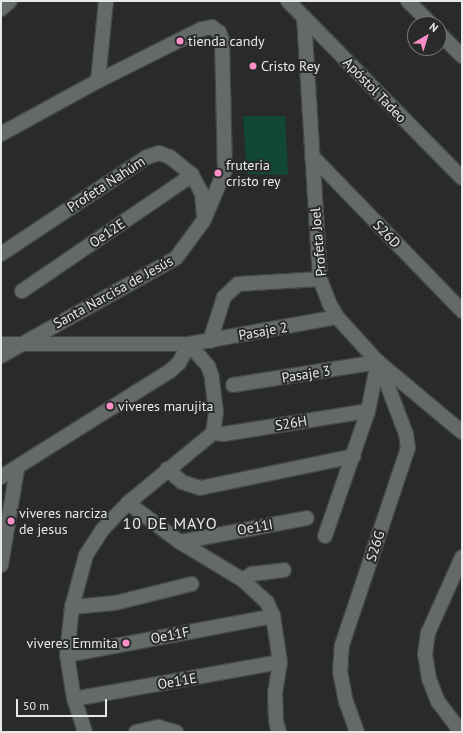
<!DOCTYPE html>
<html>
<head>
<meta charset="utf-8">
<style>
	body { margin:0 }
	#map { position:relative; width:463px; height:733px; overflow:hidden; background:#282b2a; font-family:"PT Sans",sans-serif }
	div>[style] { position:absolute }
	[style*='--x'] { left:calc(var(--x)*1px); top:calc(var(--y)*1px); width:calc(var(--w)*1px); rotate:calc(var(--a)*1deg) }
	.green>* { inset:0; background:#104736 }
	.roads { filter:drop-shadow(1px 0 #444746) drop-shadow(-1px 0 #444746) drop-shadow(0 1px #444746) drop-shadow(0 -1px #444746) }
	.minor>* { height:14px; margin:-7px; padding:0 7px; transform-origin:7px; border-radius:7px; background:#656968 }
	.dots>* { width:11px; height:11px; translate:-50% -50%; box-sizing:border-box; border:2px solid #282b2a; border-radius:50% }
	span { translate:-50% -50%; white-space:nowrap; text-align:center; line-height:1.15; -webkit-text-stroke:4px #282b2a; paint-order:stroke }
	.poi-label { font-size:14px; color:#e7e9e8 }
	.left { translate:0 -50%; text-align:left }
	.right { translate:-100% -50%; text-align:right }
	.street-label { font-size:14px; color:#e7e9e8 }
	.quarter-label { font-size:16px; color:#e7e9e8; letter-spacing:1px }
	.frame { position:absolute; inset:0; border:2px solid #e7e9e8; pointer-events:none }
	.north { position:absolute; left:407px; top:16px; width:40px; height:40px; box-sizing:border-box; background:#282b2a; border:1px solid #747776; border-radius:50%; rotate:38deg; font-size:11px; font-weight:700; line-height:16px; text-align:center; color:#e7e9e8 }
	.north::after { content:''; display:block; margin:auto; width:14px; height:18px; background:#fa8fc8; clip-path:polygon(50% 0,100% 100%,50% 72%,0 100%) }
	.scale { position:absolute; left:16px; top:699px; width:91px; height:18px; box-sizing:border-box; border:2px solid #e7e9e8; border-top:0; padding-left:5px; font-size:12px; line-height:14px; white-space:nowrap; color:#e7e9e8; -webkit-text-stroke:3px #282b2a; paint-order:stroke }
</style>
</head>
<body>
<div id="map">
	<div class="green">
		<i style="clip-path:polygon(243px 116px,285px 116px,288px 175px,247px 174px)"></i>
	</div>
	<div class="roads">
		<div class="minor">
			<i style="--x:288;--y:1;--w:248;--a:45.5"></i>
			<i style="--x:408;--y:1;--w:33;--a:45"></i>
			<i style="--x:1;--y:9;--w:12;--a:-42"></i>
			<i style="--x:304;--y:17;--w:262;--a:86.5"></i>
			<i style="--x:320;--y:279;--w:26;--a:69"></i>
			<i style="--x:329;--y:303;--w:16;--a:60"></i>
			<i style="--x:337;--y:317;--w:61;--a:47.7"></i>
			<i style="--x:378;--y:362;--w:109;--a:39.8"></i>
			<i style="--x:439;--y:33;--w:33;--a:45"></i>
			<i style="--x:98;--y:81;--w:80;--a:-84.3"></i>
			<i style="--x:1;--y:134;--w:111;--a:-28.7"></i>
			<i style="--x:98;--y:81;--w:116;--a:-26.6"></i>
			<i style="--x:202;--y:29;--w:10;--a:-11"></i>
			<i style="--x:212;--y:27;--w:9;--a:36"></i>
			<i style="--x:219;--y:32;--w:9;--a:69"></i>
			<i style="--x:222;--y:40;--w:130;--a:88.7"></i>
			<i style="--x:225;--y:170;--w:54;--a:112.8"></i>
			<i style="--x:204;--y:220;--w:47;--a:126.4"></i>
			<i style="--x:176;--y:258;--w:201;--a:150.8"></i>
			<i style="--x:312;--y:156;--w:216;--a:45.9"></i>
			<i style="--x:1;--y:254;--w:175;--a:-33.6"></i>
			<i style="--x:147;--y:157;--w:13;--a:-18"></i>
			<i style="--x:159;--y:153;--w:12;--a:20"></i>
			<i style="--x:170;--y:157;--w:28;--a:39"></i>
			<i style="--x:192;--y:175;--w:21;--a:62"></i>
			<i style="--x:202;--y:194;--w:24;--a:85"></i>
			<i style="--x:22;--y:291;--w:206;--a:-34.3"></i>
			<i style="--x:210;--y:341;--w:46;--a:-72.3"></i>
			<i style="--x:224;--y:297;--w:19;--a:-43"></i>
			<i style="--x:238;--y:284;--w:82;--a:-3.5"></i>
			<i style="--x:1;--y:344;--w:188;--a:0"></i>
			<i style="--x:189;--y:344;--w:150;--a:-10.3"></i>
			<i style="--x:233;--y:385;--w:147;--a:-9"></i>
			<i style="--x:213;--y:433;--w:11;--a:5"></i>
			<i style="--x:224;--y:434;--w:146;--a:-9.1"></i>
			<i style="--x:167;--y:469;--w:20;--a:41"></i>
			<i style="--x:182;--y:482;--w:19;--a:18"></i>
			<i style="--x:200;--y:488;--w:157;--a:-11.7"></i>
			<i style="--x:1;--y:477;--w:199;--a:-32.1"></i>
			<i style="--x:170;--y:371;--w:12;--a:-42"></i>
			<i style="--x:179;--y:363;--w:21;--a:-62"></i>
			<i style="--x:128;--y:503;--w:65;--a:36.9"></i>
			<i style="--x:180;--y:542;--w:74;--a:31.1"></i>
			<i style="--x:243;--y:580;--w:33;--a:43"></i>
			<i style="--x:267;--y:602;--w:15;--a:67"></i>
			<i style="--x:273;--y:616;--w:47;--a:81.3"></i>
			<i style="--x:280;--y:662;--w:30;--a:99"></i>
			<i style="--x:275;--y:692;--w:29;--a:88"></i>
			<i style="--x:276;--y:721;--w:11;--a:75"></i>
			<i style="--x:325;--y:536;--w:132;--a:-71"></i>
			<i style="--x:368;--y:411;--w:50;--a:-78.5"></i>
			<i style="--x:180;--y:542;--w:129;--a:-10.7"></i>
			<i style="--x:1;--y:565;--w:97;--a:-80.5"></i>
			<i style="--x:243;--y:580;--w:11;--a:-34"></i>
			<i style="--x:252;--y:574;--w:32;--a:-7"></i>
			<i style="--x:72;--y:607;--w:43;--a:-5.3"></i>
			<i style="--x:115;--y:603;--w:79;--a:-13.9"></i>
			<i style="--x:67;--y:655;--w:210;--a:-10.7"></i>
			<i style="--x:74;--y:699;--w:209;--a:-10.2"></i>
			<i style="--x:85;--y:732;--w:35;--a:-108"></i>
			<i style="--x:74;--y:699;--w:45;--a:-99"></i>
			<i style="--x:67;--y:655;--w:48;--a:-84.1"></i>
			<i style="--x:72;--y:607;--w:54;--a:-74.9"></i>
			<i style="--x:86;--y:555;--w:31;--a:-57"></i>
			<i style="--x:103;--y:529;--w:36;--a:-46"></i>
			<i style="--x:128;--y:503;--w:110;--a:-39.5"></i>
			<i style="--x:213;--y:433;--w:21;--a:-82"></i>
			<i style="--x:216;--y:412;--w:35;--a:-97"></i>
			<i style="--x:212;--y:377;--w:12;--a:-110"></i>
			<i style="--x:208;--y:366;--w:29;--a:-131"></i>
			<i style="--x:136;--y:732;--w:23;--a:-13"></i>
			<i style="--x:158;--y:727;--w:19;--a:16"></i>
			<i style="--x:357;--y:732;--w:32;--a:-110"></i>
			<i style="--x:346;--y:702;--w:31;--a:-101"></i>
			<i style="--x:340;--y:672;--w:27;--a:-86"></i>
			<i style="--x:342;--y:645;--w:208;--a:-71.5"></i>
			<i style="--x:408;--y:448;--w:14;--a:-98"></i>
			<i style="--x:406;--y:434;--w:76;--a:-110.8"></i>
			<i style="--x:461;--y:732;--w:38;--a:-127"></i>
			<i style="--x:438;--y:702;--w:25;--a:-111"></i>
			<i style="--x:429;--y:679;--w:25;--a:-99"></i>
			<i style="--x:425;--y:654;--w:21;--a:-82"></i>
			<i style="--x:428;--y:633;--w:83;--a:-65.9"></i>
		</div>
	</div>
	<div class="dots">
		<i style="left:180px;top:41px;background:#fa8fc8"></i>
		<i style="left:253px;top:66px;background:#fa8fc8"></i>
		<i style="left:218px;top:173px;background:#fa8fc8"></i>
		<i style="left:110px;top:406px;background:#fa8fc8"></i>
		<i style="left:11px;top:521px;background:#fa8fc8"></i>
		<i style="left:126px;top:643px;background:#fa8fc8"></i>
	</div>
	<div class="poi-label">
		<span class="left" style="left:188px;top:41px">tienda candy</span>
		<span class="left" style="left:261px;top:66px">Cristo Rey</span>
		<span class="left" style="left:226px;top:173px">fruteria<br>cristo rey</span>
		<span class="left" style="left:118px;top:406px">viveres marujita</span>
		<span class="left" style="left:19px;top:521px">viveres narciza<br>de jesus</span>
		<span class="right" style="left:118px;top:643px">viveres Emmita</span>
	</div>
	<div class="street-label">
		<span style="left:375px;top:90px;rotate:46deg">Apóstol Tadeo</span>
		<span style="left:106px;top:184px;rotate:-33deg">Profeta Nahúm</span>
		<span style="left:107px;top:233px;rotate:-34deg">Oe12E</span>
		<span style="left:387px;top:234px;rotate:46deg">S26D</span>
		<span style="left:318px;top:242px;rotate:-95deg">Profeta Joel</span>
		<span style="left:113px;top:292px;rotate:-29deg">Santa Narcisa de Jesús</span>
		<span style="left:263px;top:331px;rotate:-10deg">Pasaje 2</span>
		<span style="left:306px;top:374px;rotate:-9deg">Pasaje 3</span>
		<span style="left:291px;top:423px;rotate:-9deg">S26H</span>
		<span style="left:255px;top:527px;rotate:-10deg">Oe11I</span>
		<span style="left:375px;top:546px;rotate:-72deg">S26G</span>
		<span style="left:170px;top:635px;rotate:-11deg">Oe11F</span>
		<span style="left:177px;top:681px;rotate:-10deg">Oe11E</span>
	</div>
	<div class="quarter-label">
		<span style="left:170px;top:523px">10 DE MAYO</span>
	</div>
	<div class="frame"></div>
	<div class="north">N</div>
	<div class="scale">50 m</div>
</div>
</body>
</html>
